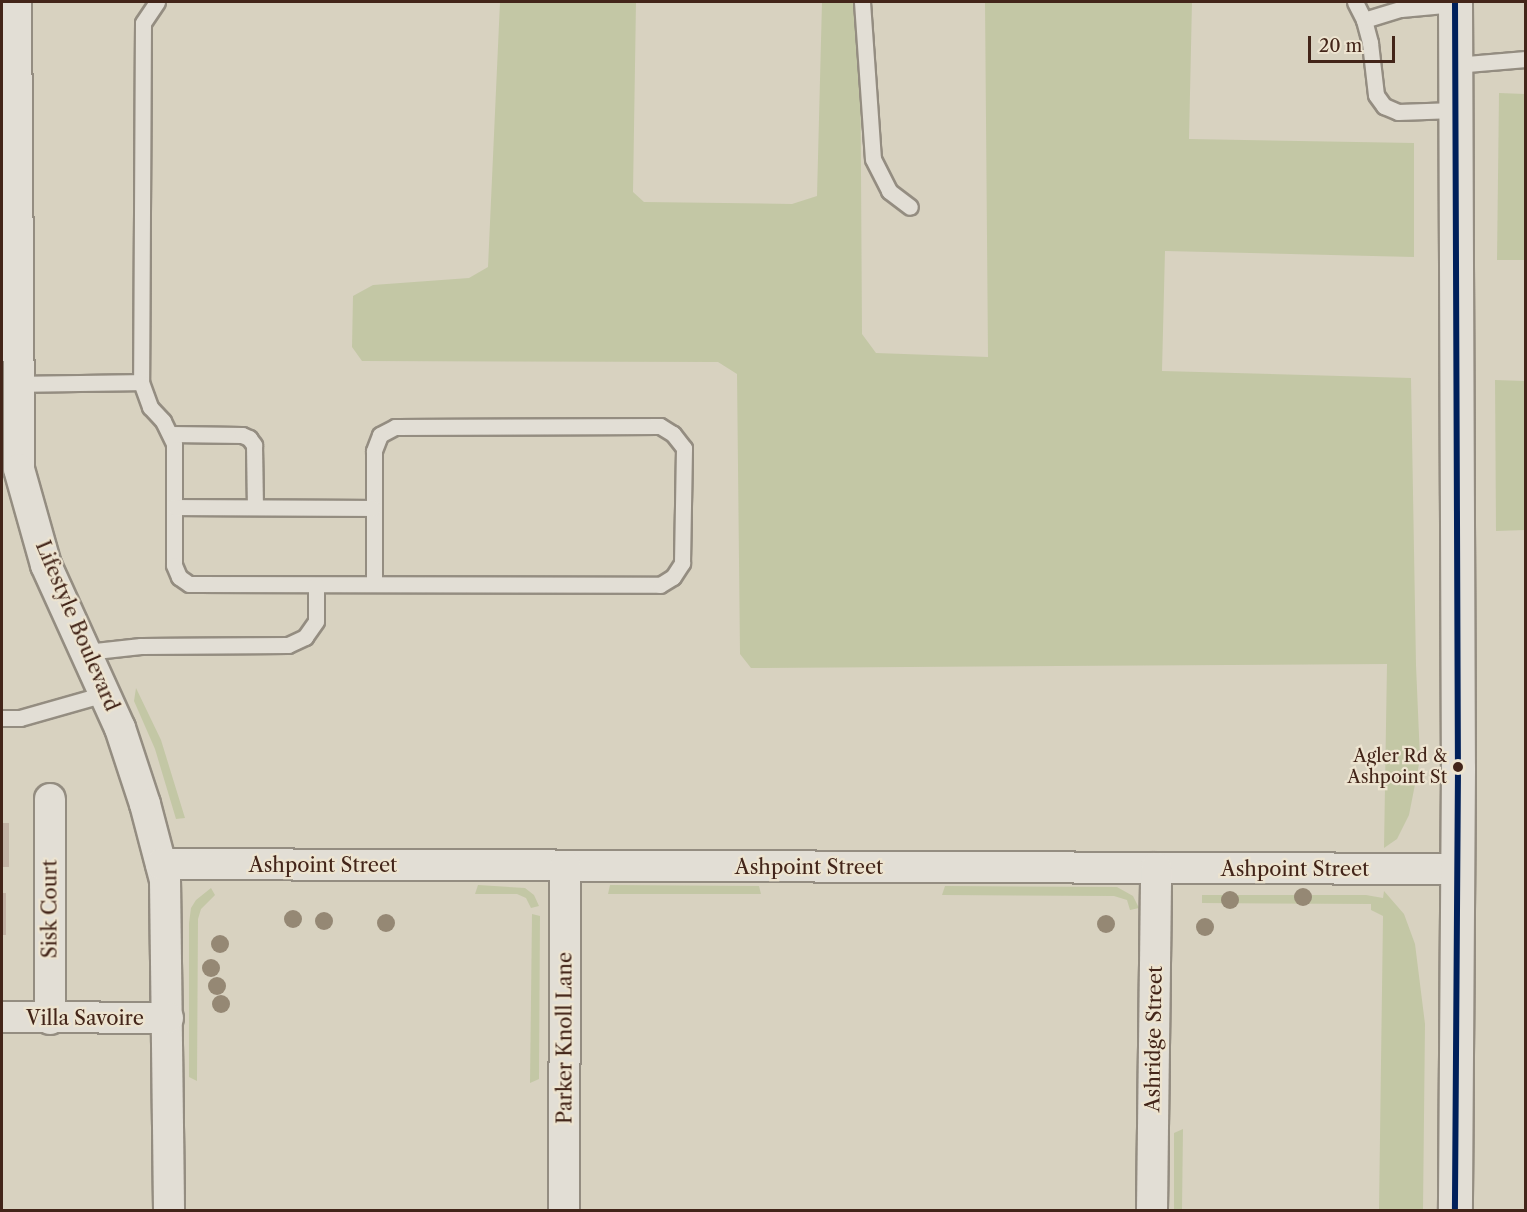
<!DOCTYPE html>
<html>
<head>
<meta charset="utf-8">
<style>
	body { margin:0 }
	#map { position:relative; width:1527px; height:1212px; overflow:hidden; background:#d8d2c0; font-family:"Libre Caslon Text",serif }
	div>[style] { position:absolute }
	[style*='--x'] { left:calc(var(--x)*1px); top:calc(var(--y)*1px); width:calc(var(--w)*1px); rotate:calc(var(--a)*1deg) }
	.green>* { inset:0; background:#c3c7a5 }
	.building>* { inset:0; background:#c4b5a7 }
	.roads { filter:drop-shadow(2px 0 #948d81) drop-shadow(-2px 0 #948d81) drop-shadow(0 2px #948d81) drop-shadow(0 -2px #948d81) }
	.lane>* { height:15px; margin:-7.5px; padding:0 7.5px; transform-origin:7.5px; border-radius:7.5px; background:#e2ded5 }
	.street>* { height:30px; margin:-15px; padding:0 15px; transform-origin:15px; border-radius:15px; background:#e2ded5 }
	.secondary>* { height:33px; margin:-16.5px; padding:0 16.5px; transform-origin:16.5px; border-radius:16.5px; background:#e2ded5 }
	.bus-1>* { height:6px; margin:-3px; padding:0 3px; transform-origin:3px; border-radius:3px; background:#00205b }
	.trees>* { width:18px; height:18px; margin:-9px; border-radius:50%; background:#958874 }
	.dots>* { width:16px; height:16px; translate:-50% -50%; box-sizing:border-box; border:3px solid #ede4d0; border-radius:50% }
	span { translate:-50% -50%; white-space:nowrap; text-align:center; line-height:1.15; -webkit-text-stroke:4.5px #ede4d0; paint-order:stroke }
	.bus-label { font-size:18px; color:#432519 }
	.right { translate:-100% -50%; text-align:right }
	.street-label { font-size:20px; color:#432519 }
	.frame { position:absolute; inset:0; border:3px solid #432519; pointer-events:none }
	.scale { position:absolute; left:1308px; top:36px; width:87px; height:27px; box-sizing:border-box; border:3px solid #432519; border-top:0; padding-left:8px; font-size:18px; line-height:21px; white-space:nowrap; color:#432519; -webkit-text-stroke:4px #ede4d0; paint-order:stroke }
</style>
</head>
<body>
<div id="map">
	<div class="green">
		<i style="clip-path:polygon(500px 2px,636px 2px,633px 192px,644px 202px,792px 204px,817px 196px,822px 2px,860px 2px,862px 334px,876px 353px,988px 357px,985px 2px,1192px 2px,1189px 139px,1414px 143px,1414px 257px,1165px 251px,1162px 371px,1411px 378px,1416px 665px,1420px 759px,1409px 815px,1397px 839px,1384px 848px,1387px 664px,751px 668px,740px 654px,737px 374px,718px 362px,362px 361px,352px 347px,353px 296px,373px 285px,469px 278px,488px 267px)"></i>
		<i style="clip-path:polygon(1499px 93px,1525px 94px,1525px 260px,1497px 260px)"></i>
		<i style="clip-path:polygon(1495px 380px,1525px 381px,1525px 530px,1496px 531px)"></i>
		<i style="clip-path:polygon(136px 688px,161px 740px,185px 818px,176px 819px,155px 749px,134px 701px)"></i>
		<i style="clip-path:polygon(478px 885px,525px 888px,534px 895px,539px 906px,531px 908px,526px 898px,517px 894px,475px 894px)"></i>
		<i style="clip-path:polygon(610px 885px,759px 886px,761px 894px,608px 894px)"></i>
		<i style="clip-path:polygon(945px 886px,1117px 887px,1133px 896px,1139px 908px,1130px 910px,1127px 900px,1114px 896px,942px 895px)"></i>
		<i style="clip-path:polygon(211px 888px,215px 895px,201px 909px,198px 919px,197px 1081px,189px 1077px,189px 923px,191px 908px,196px 900px)"></i>
		<i style="clip-path:polygon(1384px 891px,1404px 914px,1415px 944px,1425px 1024px,1423px 1210px,1379px 1210px,1383px 916px,1371px 910px,1371px 904px,1202px 903px,1202px 895px,1366px 895px,1383px 898px)"></i>
		<i style="clip-path:polygon(532px 914px,540px 916px,539px 1079px,530px 1083px)"></i>
		<i style="clip-path:polygon(1183px 1129px,1182px 1210px,1174px 1210px,1174px 1133px)"></i>
	</div>
	<div class="building">
		<i style="clip-path:polygon(2px 823px,9px 823px,9px 867px,2px 867px)"></i>
		<i style="clip-path:polygon(2px 893px,6px 893px,6px 935px,2px 935px)"></i>
	</div>
	<div class="roads">
		<div class="lane">
			<i style="--x:157;--y:2;--w:25;--a:124"></i>
			<i style="--x:143;--y:23;--w:359;--a:90.3"></i>
			<i style="--x:141;--y:382;--w:27;--a:70"></i>
			<i style="--x:150;--y:407;--w:19;--a:47"></i>
			<i style="--x:163;--y:421;--w:25;--a:64"></i>
			<i style="--x:174;--y:444;--w:121;--a:90"></i>
			<i style="--x:174;--y:565;--w:13;--a:67"></i>
			<i style="--x:179;--y:577;--w:12;--a:35"></i>
			<i style="--x:189;--y:584;--w:471;--a:0.1"></i>
			<i style="--x:660;--y:585;--w:15;--a:-32"></i>
			<i style="--x:673;--y:577;--w:17;--a:-57"></i>
			<i style="--x:682;--y:563;--w:115;--a:-89"></i>
			<i style="--x:684;--y:448;--w:18;--a:-128"></i>
			<i style="--x:673;--y:434;--w:15;--a:-148"></i>
			<i style="--x:660;--y:426;--w:265;--a:179.8"></i>
			<i style="--x:395;--y:427;--w:17;--a:152"></i>
			<i style="--x:380;--y:435;--w:17;--a:111"></i>
			<i style="--x:374;--y:451;--w:133;--a:90"></i>
			<i style="--x:862;--y:2;--w:157;--a:86"></i>
			<i style="--x:873;--y:159;--w:36;--a:63"></i>
			<i style="--x:889;--y:191;--w:26;--a:37"></i>
			<i style="--x:1355;--y:2;--w:20;--a:63"></i>
			<i style="--x:1364;--y:20;--w:24;--a:75"></i>
			<i style="--x:1370;--y:43;--w:52;--a:83.4"></i>
			<i style="--x:1376;--y:95;--w:14;--a:54"></i>
			<i style="--x:1384;--y:106;--w:15;--a:23"></i>
			<i style="--x:1398;--y:112;--w:57;--a:-2"></i>
			<i style="--x:1364;--y:20;--w:39;--a:-17"></i>
			<i style="--x:1401;--y:9;--w:54;--a:-5.3"></i>
			<i style="--x:1455;--y:65;--w:71;--a:-4.8"></i>
			<i style="--x:18;--y:384;--w:123;--a:-0.9"></i>
			<i style="--x:171;--y:434;--w:71;--a:0.8"></i>
			<i style="--x:242;--y:435;--w:8;--a:23"></i>
			<i style="--x:249;--y:438;--w:9;--a:54"></i>
			<i style="--x:254;--y:445;--w:62;--a:89.1"></i>
			<i style="--x:174;--y:507;--w:199;--a:0.3"></i>
			<i style="--x:86;--y:652;--w:55;--a:-6.2"></i>
			<i style="--x:141;--y:646;--w:147;--a:-0.4"></i>
			<i style="--x:288;--y:645;--w:19;--a:-25"></i>
			<i style="--x:305;--y:637;--w:19;--a:-55"></i>
			<i style="--x:316;--y:621;--w:36;--a:-90"></i>
			<i style="--x:2;--y:718;--w:18;--a:0"></i>
			<i style="--x:20;--y:718;--w:87;--a:-15.9"></i>
		</div>
		<div class="street">
			<i style="--x:16;--y:2;--w:467;--a:89.6"></i>
			<i style="--x:19;--y:469;--w:100;--a:74.3"></i>
			<i style="--x:46;--y:565;--w:179;--a:65.6"></i>
			<i style="--x:120;--y:728;--w:80;--a:71.8"></i>
			<i style="--x:145;--y:804;--w:79;--a:75.3"></i>
			<i style="--x:165;--y:880;--w:330;--a:89.3"></i>
			<i style="--x:161;--y:864;--w:1296;--a:0.22"></i>
			<i style="--x:2;--y:1017;--w:166;--a:0.3"></i>
			<i style="--x:50;--y:1019;--w:220;--a:-90"></i>
			<i style="--x:564;--y:1210;--w:344;--a:-89.8"></i>
			<i style="--x:1152;--y:1210;--w:342;--a:-89.3"></i>
		</div>
		<div class="secondary">
			<i style="--x:1455;--y:2;--w:766;--a:89.78"></i>
			<i style="--x:1458;--y:768;--w:442;--a:90.4"></i>
		</div>
	</div>
	<div class="bus-1">
		<i style="--x:1455;--y:2;--w:766;--a:89.78"></i>
		<i style="--x:1458;--y:768;--w:442;--a:90.4"></i>
	</div>
	<div class="trees">
		<i style="left:1303px;top:897px"></i>
		<i style="left:1230px;top:900px"></i>
		<i style="left:293px;top:919px"></i>
		<i style="left:324px;top:921px"></i>
		<i style="left:386px;top:923px"></i>
		<i style="left:1106px;top:924px"></i>
		<i style="left:1205px;top:927px"></i>
		<i style="left:220px;top:944px"></i>
		<i style="left:211px;top:968px"></i>
		<i style="left:217px;top:986px"></i>
		<i style="left:221px;top:1004px"></i>
	</div>
	<div class="dots">
		<i style="left:1458px;top:767px;background:#432519"></i>
	</div>
	<div class="bus-label">
		<span class="right" style="left:1447px;top:767px">Agler Rd &amp;<br>Ashpoint St</span>
	</div>
	<div class="street-label">
		<span style="left:77px;top:626px;rotate:67deg">Lifestyle Boulevard</span>
		<span style="left:323px;top:865px">Ashpoint Street</span>
		<span style="left:809px;top:867px">Ashpoint Street</span>
		<span style="left:1295px;top:869px">Ashpoint Street</span>
		<span style="left:50px;top:909px;rotate:-90deg">Sisk Court</span>
		<span style="left:85px;top:1018px">Villa Savoire</span>
		<span style="left:565px;top:1038px;rotate:-90deg">Parker Knoll Lane</span>
		<span style="left:1154px;top:1039px;rotate:-89deg">Ashridge Street</span>
	</div>
	<div class="frame"></div>
	<div class="scale">20 m</div>
</div>
</body>
</html>
